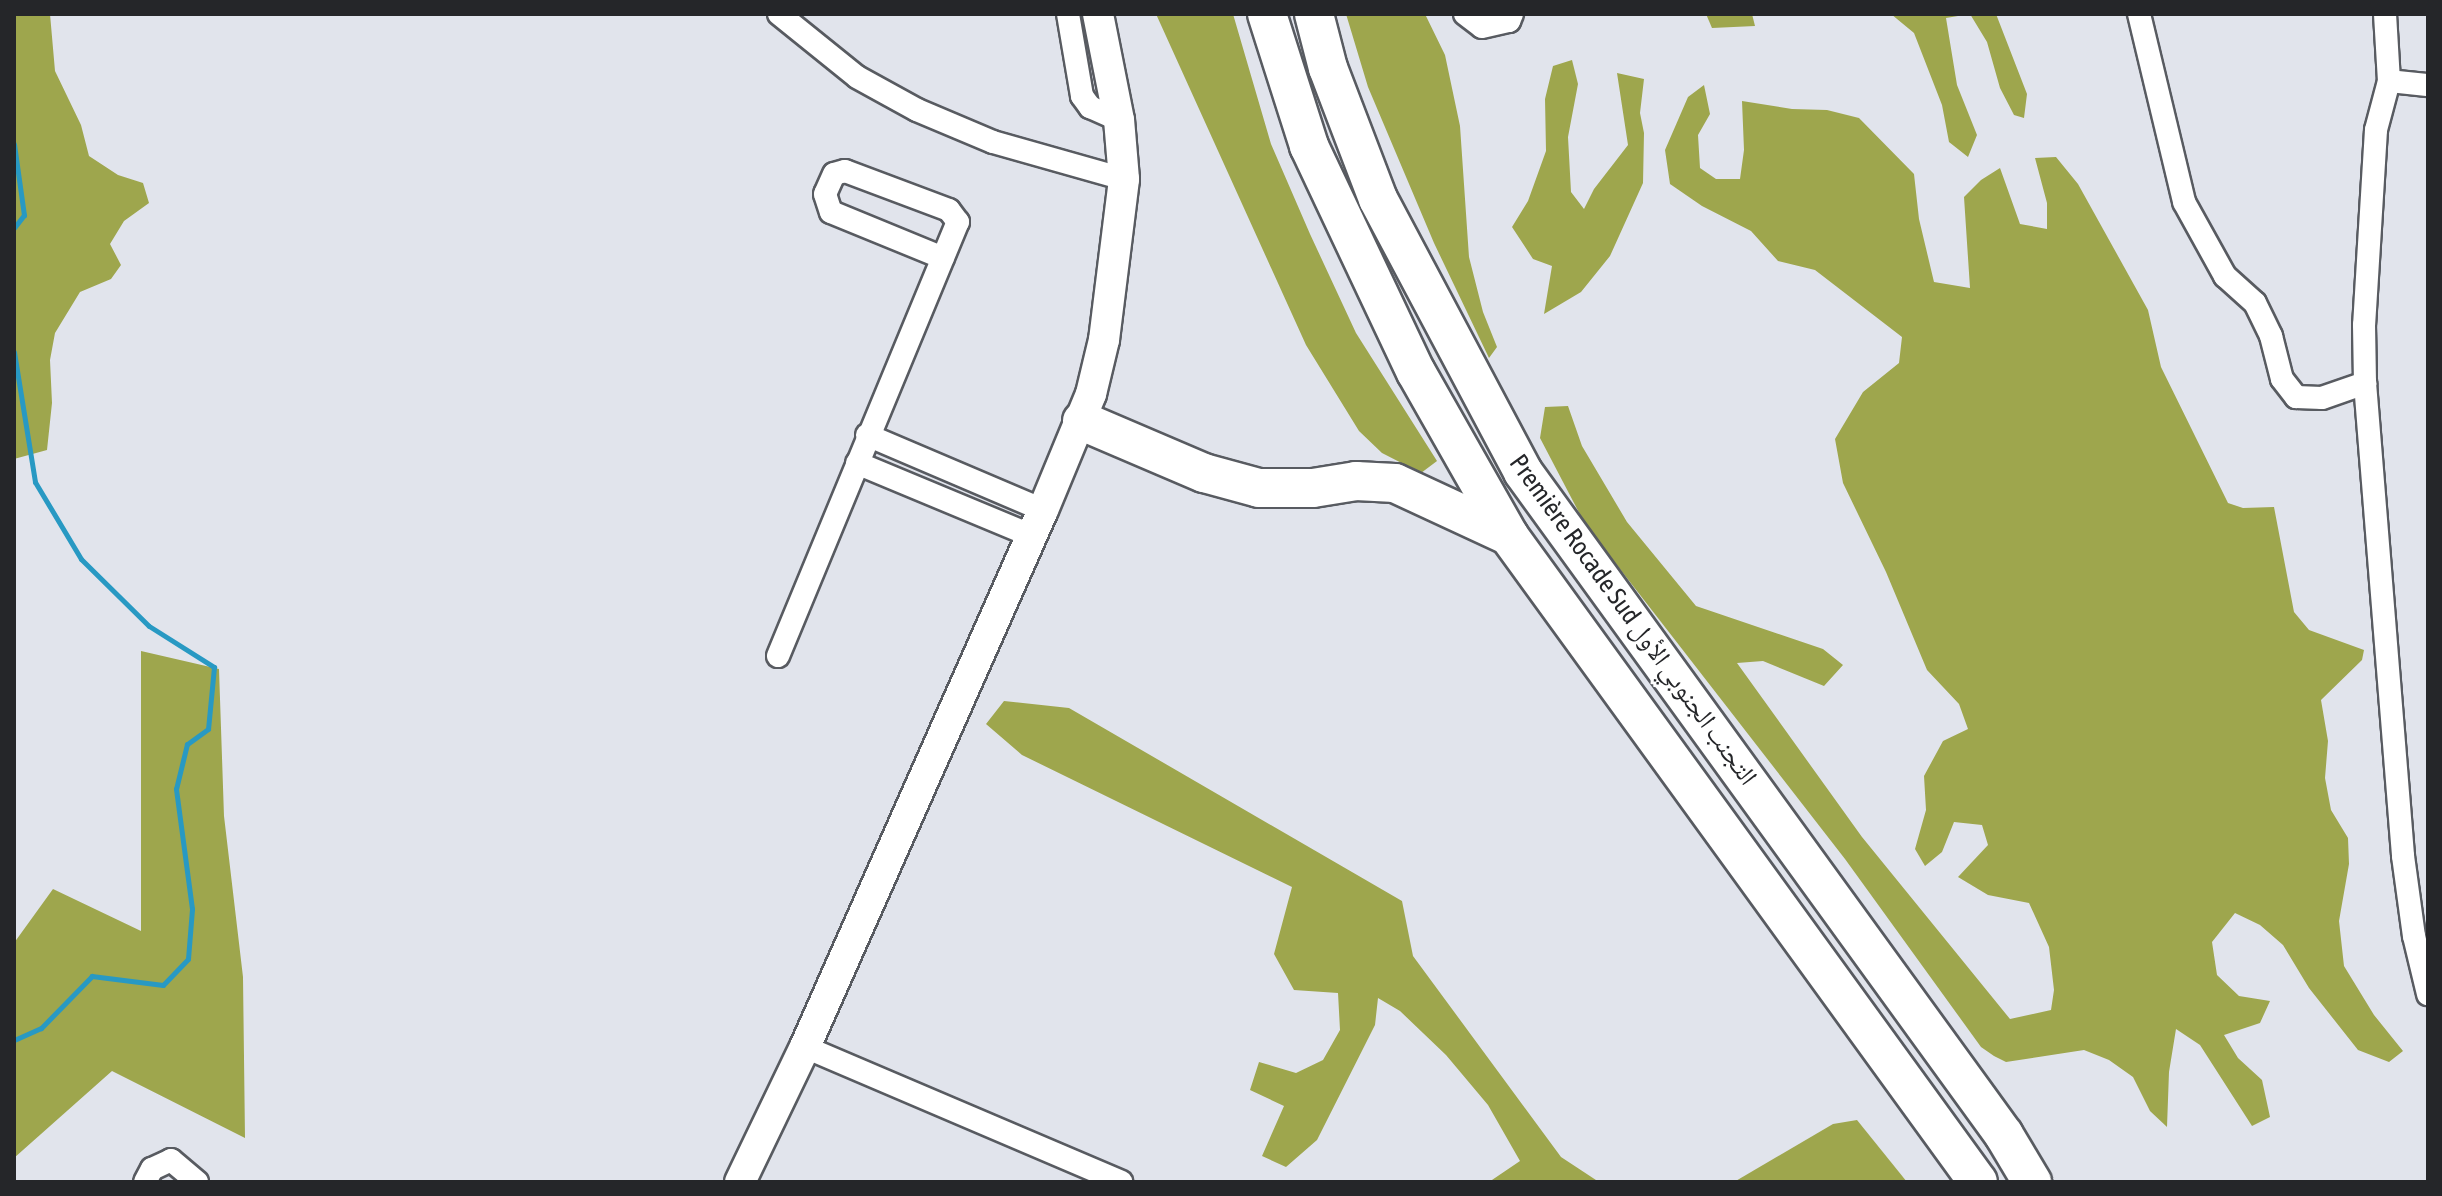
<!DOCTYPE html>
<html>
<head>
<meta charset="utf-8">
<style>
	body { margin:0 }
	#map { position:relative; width:2442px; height:1196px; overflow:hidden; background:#e1e4ec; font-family:"Asap Condensed","Noto Naskh Arabic",sans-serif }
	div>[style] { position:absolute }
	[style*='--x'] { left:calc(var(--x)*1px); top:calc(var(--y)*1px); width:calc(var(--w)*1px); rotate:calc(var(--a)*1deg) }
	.forest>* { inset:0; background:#9ea64d }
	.stream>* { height:5px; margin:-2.5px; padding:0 2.5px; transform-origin:2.5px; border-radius:2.5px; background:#2899c3 }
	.roads { filter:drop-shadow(2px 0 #585b61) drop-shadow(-2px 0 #585b61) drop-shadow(0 2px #585b61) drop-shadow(0 -2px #585b61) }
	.minor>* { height:22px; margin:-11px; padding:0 11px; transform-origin:11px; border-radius:11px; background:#fff }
	.secondary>* { height:30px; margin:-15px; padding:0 15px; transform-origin:15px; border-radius:15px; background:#fff }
	.motorway>* { height:38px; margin:-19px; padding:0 19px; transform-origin:19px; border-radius:19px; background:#fff }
	span { translate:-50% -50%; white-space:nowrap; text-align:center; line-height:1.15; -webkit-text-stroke:6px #fff; paint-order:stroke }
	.street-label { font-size:26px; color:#252629 }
	.frame { position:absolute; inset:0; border:16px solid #252629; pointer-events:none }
</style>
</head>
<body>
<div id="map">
	<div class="forest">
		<i style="clip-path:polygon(14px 14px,50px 14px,55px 71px,81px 125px,89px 156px,118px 175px,143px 183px,149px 203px,124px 221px,110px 244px,121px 265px,111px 279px,80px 292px,55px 333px,50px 360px,52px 403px,47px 450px,14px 459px)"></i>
		<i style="clip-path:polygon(1156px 14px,1233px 14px,1271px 144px,1310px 234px,1356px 333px,1437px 461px,1421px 473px,1382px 453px,1359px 431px,1306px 345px)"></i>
		<i style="clip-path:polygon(1346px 14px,1425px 14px,1445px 55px,1460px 126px,1469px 257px,1483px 312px,1497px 347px,1489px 358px,1434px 243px,1368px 87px)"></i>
		<i style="clip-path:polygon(1706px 14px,1752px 14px,1755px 26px,1712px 28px)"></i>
		<i style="clip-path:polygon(1891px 14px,1996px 14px,2027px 94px,2024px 118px,2014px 115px,2000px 88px,1987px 42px,1970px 14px,1946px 18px,1957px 85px,1977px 135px,1968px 157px,1949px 142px,1942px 105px,1914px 33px)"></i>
		<i style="clip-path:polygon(1572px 60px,1578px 84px,1568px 137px,1571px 192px,1584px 209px,1594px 189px,1628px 145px,1617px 73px,1644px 79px,1640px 113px,1644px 133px,1643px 183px,1610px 256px,1581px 292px,1544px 314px,1552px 266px,1533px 259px,1512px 227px,1528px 201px,1546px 151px,1545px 99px,1553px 66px)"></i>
		<i style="clip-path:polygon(1704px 85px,1710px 114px,1698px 135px,1700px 168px,1716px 179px,1740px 179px,1744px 150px,1742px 101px,1792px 109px,1827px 110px,1859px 118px,1914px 174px,1919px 219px,1934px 282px,1970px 288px,1964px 197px,1981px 180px,2000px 168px,2020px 224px,2047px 229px,2047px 203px,2035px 158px,2056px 157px,2078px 184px,2148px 310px,2161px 367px,2228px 503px,2243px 508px,2274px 507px,2294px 612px,2309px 630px,2364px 650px,2362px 660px,2321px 700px,2328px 741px,2325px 778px,2331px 810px,2348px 838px,2349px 864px,2339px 921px,2344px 966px,2374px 1015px,2403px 1051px,2389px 1062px,2358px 1050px,2309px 988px,2283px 945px,2260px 925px,2235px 913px,2212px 942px,2217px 975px,2239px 996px,2270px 1001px,2260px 1023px,2224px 1035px,2238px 1058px,2262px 1080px,2270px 1117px,2252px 1126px,2200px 1045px,2176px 1029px,2169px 1072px,2167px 1127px,2150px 1111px,2133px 1077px,2109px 1060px,2084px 1050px,2006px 1062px,1994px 1056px,1981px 1047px,1845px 859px,1585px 524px,1540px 438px,1545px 407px,1568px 406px,1582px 446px,1627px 522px,1696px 606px,1823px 649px,1843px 665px,1824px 686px,1763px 661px,1737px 663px,1862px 837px,2010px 1019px,2051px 1010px,2054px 990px,2049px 947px,2029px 903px,1988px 895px,1958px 877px,1988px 845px,1982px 825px,1954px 822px,1942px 852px,1925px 866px,1915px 849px,1926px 810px,1924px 776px,1943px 741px,1968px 729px,1959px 704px,1927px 670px,1886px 572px,1843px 483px,1835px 439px,1863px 392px,1899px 363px,1902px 337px,1815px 270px,1778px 261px,1751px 231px,1702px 206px,1670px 184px,1665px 150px,1688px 97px)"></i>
		<i style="clip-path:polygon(141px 651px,219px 669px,224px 816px,243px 977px,245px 1138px,112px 1071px,14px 1158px,14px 943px,53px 889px,141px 931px)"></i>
		<i style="clip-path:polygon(1004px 701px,1069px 708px,1402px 901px,1413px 956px,1561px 1157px,1599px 1182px,1489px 1182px,1520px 1161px,1488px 1105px,1446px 1055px,1400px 1011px,1378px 998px,1375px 1025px,1317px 1140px,1286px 1167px,1262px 1156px,1284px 1106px,1250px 1090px,1259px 1062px,1296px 1073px,1323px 1060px,1340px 1030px,1338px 993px,1294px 990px,1274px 954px,1292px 887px,1022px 755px,986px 724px)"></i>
		<i style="clip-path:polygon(1857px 1120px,1907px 1182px,1734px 1182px,1833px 1124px)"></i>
	</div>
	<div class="stream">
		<i style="--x:14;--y:144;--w:72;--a:82"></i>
		<i style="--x:24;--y:215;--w:16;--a:128"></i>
		<i style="--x:14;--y:352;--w:132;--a:80.8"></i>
		<i style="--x:35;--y:482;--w:90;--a:59.1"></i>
		<i style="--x:81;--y:559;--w:95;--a:44.6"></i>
		<i style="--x:149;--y:626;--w:77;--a:32.2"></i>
		<i style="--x:214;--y:667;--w:62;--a:95.5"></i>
		<i style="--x:208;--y:729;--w:26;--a:144"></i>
		<i style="--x:187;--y:744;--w:46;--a:103.7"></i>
		<i style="--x:176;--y:789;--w:121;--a:82.4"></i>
		<i style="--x:192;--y:909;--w:50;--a:94.6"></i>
		<i style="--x:188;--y:959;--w:36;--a:134"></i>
		<i style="--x:163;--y:985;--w:72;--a:-172.8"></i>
		<i style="--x:92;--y:976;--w:73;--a:134.4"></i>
		<i style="--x:41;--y:1028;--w:30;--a:156"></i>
	</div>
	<div class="roads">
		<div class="minor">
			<i style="--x:779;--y:14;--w:100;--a:38.9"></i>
			<i style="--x:857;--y:77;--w:68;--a:28.8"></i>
			<i style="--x:917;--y:110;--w:82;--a:22.8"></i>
			<i style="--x:993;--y:142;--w:136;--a:15.8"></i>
			<i style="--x:1068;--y:14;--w:83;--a:80.3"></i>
			<i style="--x:1082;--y:96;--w:14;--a:54"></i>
			<i style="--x:1090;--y:107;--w:32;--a:24"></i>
			<i style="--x:1465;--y:14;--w:21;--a:37"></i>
			<i style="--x:1482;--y:27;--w:28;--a:-13"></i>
			<i style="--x:1509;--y:21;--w:8;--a:-67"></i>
			<i style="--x:2139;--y:14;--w:193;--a:76.5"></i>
			<i style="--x:2184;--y:202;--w:85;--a:61"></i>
			<i style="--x:2225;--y:276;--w:40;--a:42"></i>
			<i style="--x:2255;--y:303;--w:37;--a:64"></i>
			<i style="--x:2271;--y:336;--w:44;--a:75.7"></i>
			<i style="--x:2282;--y:379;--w:23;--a:52"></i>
			<i style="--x:2296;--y:397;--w:26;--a:2"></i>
			<i style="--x:2322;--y:398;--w:46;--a:-19.2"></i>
			<i style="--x:2385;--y:14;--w:67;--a:86.6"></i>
			<i style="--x:2389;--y:81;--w:51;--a:104.9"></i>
			<i style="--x:2376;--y:130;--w:195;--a:93.5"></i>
			<i style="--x:2364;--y:325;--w:58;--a:89"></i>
			<i style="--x:2365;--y:383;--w:475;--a:85.4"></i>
			<i style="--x:2403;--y:856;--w:81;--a:82.2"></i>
			<i style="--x:2414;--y:936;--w:60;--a:76.4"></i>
			<i style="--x:2389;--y:81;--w:39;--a:6"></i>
			<i style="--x:867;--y:435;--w:191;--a:23.1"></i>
			<i style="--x:857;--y:463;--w:190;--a:22.6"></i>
			<i style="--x:778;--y:656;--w:470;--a:-67.5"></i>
			<i style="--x:958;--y:222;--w:15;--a:-127"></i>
			<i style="--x:949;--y:210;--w:111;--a:-159.4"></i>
			<i style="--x:845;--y:171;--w:11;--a:165"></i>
			<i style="--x:834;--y:174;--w:22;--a:114"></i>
			<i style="--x:825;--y:194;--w:19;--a:72"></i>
			<i style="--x:831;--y:212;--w:121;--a:22.3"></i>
			<i style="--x:805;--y:1047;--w:344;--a:23.1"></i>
			<i style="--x:145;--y:1182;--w:15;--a:-62"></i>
			<i style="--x:152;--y:1169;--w:21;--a:-25"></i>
			<i style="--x:171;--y:1160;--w:34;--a:40"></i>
		</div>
		<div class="secondary">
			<i style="--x:740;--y:1182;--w:150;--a:-64.3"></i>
			<i style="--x:805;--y:1047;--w:587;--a:-66.1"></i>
			<i style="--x:1043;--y:510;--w:126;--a:-67.5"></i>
			<i style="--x:1091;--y:394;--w:56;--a:-76.5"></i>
			<i style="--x:1104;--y:340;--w:162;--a:-82.9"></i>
			<i style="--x:1124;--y:179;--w:59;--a:-94.8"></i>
			<i style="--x:1119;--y:120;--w:108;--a:-101.2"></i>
		</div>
		<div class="motorway">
			<i style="--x:1267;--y:14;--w:139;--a:72.3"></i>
			<i style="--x:1309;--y:146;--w:250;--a:64.7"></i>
			<i style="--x:1416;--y:372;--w:189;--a:60.4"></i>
			<i style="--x:1509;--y:536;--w:798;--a:54.02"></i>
			<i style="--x:1314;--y:14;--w:56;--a:75.5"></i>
			<i style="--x:1328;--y:68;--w:140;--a:69.1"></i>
			<i style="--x:1378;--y:199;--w:309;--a:62"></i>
			<i style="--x:1523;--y:472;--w:819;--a:54.04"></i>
			<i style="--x:2004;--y:1135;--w:55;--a:59.2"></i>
			<i style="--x:1082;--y:421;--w:133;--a:23.1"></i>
			<i style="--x:1204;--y:473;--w:57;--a:15.3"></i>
			<i style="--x:1259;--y:488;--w:54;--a:0"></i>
			<i style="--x:1313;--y:488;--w:44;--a:-9.2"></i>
			<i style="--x:1356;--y:481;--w:39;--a:3"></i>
			<i style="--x:1395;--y:483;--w:126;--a:24.9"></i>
		</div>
	</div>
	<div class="street-label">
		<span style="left:1633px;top:620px;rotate:54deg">Première Rocade Sud التجنب الجنوبي الأول</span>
	</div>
	<div class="frame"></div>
</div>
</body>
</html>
